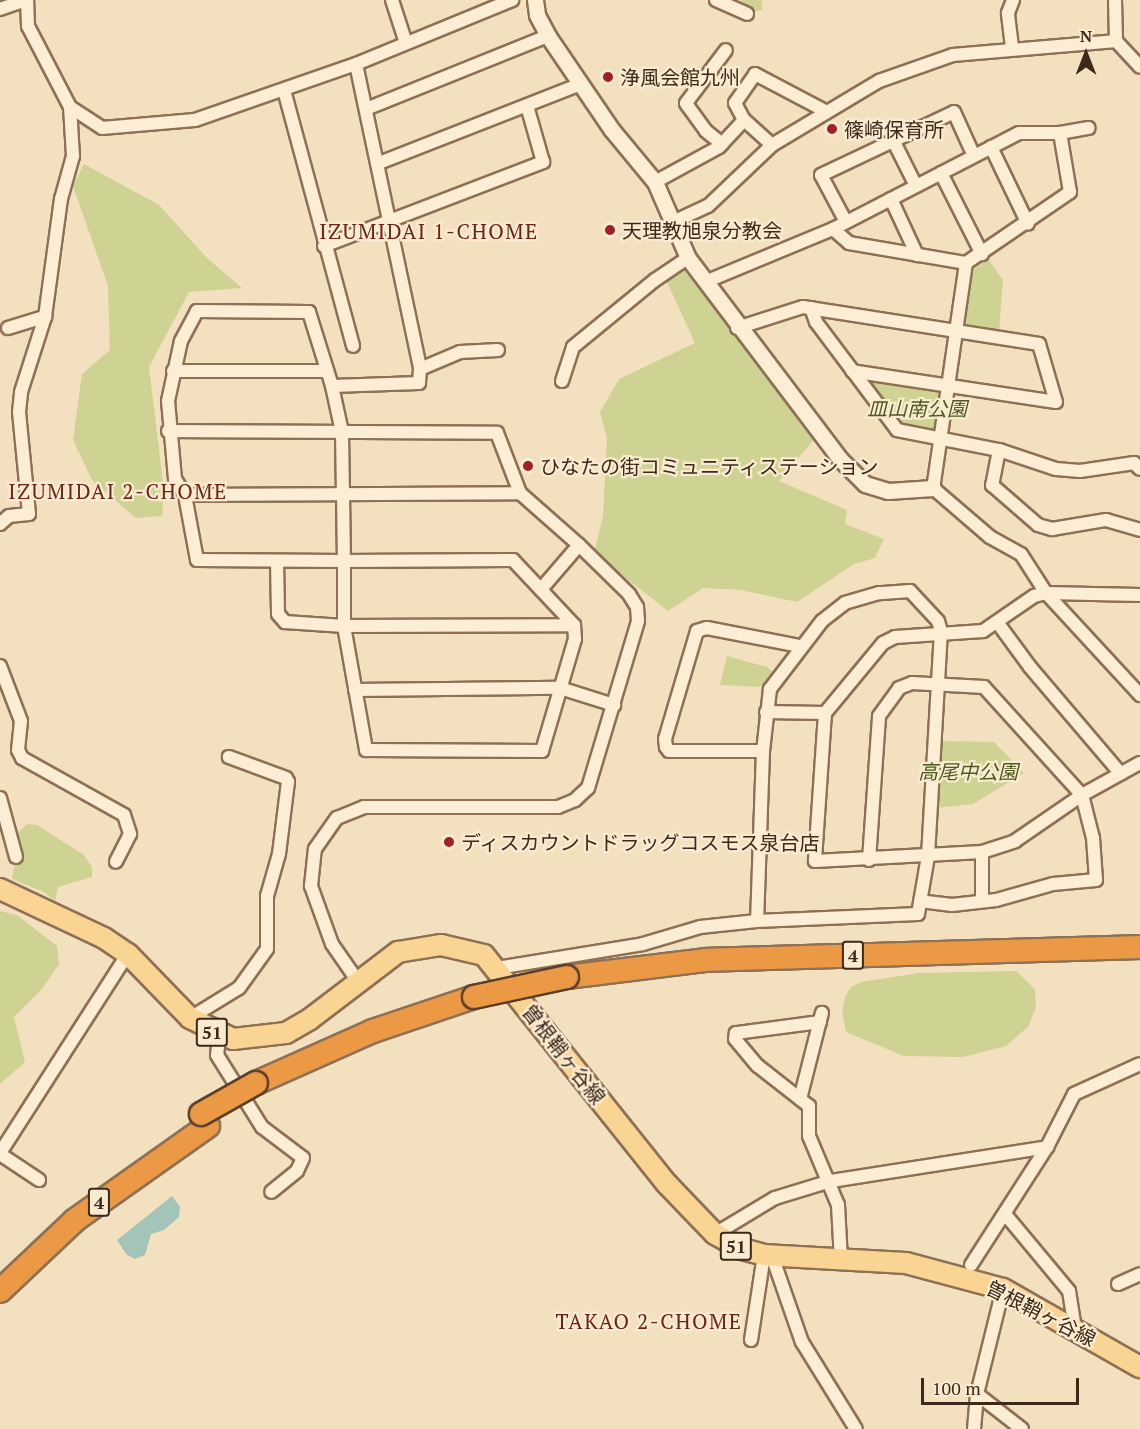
<!DOCTYPE html>
<html>
<head>
<meta charset="utf-8">
<style>
	body { margin:0 }
	#map { position:relative; width:1140px; height:1429px; overflow:hidden; background:#f3e0bf; font-family:"PT Serif","Noto Sans JP",serif }
	div>[style] { position:absolute }
	[style*='--x'] { left:calc(var(--x)*1px); top:calc(var(--y)*1px); width:calc(var(--w)*1px); rotate:calc(var(--a)*1deg) }
	.green>* { inset:0; background:#ced292 }
	.water>* { inset:0; background:#a3c4b8 }
	.roads { filter:drop-shadow(2px 0 #8e7055) drop-shadow(-2px 0 #8e7055) drop-shadow(0 2px #8e7055) drop-shadow(0 -2px #8e7055) }
	.minor>* { height:12px; margin:-6px; padding:0 6px; transform-origin:6px; border-radius:6px; background:#fceed4 }
	.tertiary>* { height:15px; margin:-7.5px; padding:0 7.5px; transform-origin:7.5px; border-radius:7.5px; background:#fceed4 }
	.primary>* { height:20px; margin:-10px; padding:0 10px; transform-origin:10px; border-radius:10px; background:#fad493 }
	.motorway>* { height:22px; margin:-11px; padding:0 11px; transform-origin:11px; border-radius:11px; background:#ec9946 }
	.bridges { filter:drop-shadow(2px 0 #5b3e2a) drop-shadow(-2px 0 #5b3e2a) drop-shadow(0 2px #5b3e2a) drop-shadow(0 -2px #5b3e2a) }
	.motorway-bridge>* { height:22px; margin:-11px; padding:0 11px; transform-origin:11px; border-radius:11px; background:#ec9946 }
	.dots>* { width:16px; height:16px; translate:-50% -50%; box-sizing:border-box; border:3px solid #f9ebd0; border-radius:50% }
	span { translate:-50% -50%; white-space:nowrap; text-align:center; line-height:1.15; -webkit-text-stroke:4.5px #f9ebd0; paint-order:stroke }
	.shield-label span { padding:2px 4px; background:#f9ebd0; border:2px solid; border-radius:4px; -webkit-text-stroke-width:0 }
	.shield-label { font-size:18px; color:#3c291c; font-weight:700 }
	.poi-label { font-size:20px; color:#3c291c }
	.left { translate:0 -50%; text-align:left }
	.park-label { font-size:20px; color:#4f5a20; font-style:italic }
	.street-label { font-size:20px; color:#3c291c }
	.neighbourhood-label { font-size:21px; color:#6d2316; letter-spacing:1.5px }
	.north { position:absolute; left:1056px; top:24px; width:60px; height:60px; -webkit-text-stroke:4px #f9ebd0; paint-order:stroke; rotate:0deg; font-size:16px; font-weight:700; line-height:24px; text-align:center; color:#3c291c }
	.north::after { content:''; display:block; margin:auto; width:21px; height:27px; background:#3c291c; clip-path:polygon(50% 0,100% 100%,50% 72%,0 100%) }
	.scale { position:absolute; left:921px; top:1378px; width:158px; height:27px; box-sizing:border-box; border:3px solid #3c291c; border-top:0; padding-left:8px; font-size:18px; line-height:21px; white-space:nowrap; color:#3c291c; -webkit-text-stroke:4px #f9ebd0; paint-order:stroke }
</style>
</head>
<body>
<div id="map">
	<div class="green">
		<i style="clip-path:polygon(740px 0,762px 0,762px 10px,753px 12px)"></i>
		<i style="clip-path:polygon(84px 164px,159px 205px,206px 257px,242px 288px,189px 292px,149px 367px,164px 491px,162px 516px,136px 518px,92px 480px,73px 440px,82px 374px,110px 350px,108px 286px,73px 186px)"></i>
		<i style="clip-path:polygon(988px 259px,1003px 280px,999px 332px,969px 328px,966px 322px,972px 271px)"></i>
		<i style="clip-path:polygon(683px 269px,816px 437px,779px 481px,847px 510px,845px 524px,884px 539px,875px 558px,854px 564px,797px 602px,741px 590px,703px 588px,668px 611px,594px 553px,603px 516px,607px 438px,600px 412px,619px 379px,695px 343px,666px 280px)"></i>
		<i style="clip-path:polygon(872px 378px,939px 387px,943px 394px,937px 430px,929px 434px,899px 425px,869px 385px)"></i>
		<i style="clip-path:polygon(727px 656px,767px 667px,773px 672px,760px 687px,720px 685px)"></i>
		<i style="clip-path:polygon(939px 741px,994px 742px,1024px 773px,973px 804px,936px 808px)"></i>
		<i style="clip-path:polygon(27px 824px,37px 825px,84px 855px,92px 867px,92px 877px,58px 887px,55px 901px,44px 892px,12px 879px,16px 857px,13px 838px)"></i>
		<i style="clip-path:polygon(0 911px,17px 915px,57px 946px,59px 964px,42px 989px,14px 1017px,25px 1062px,0 1084px)"></i>
		<i style="clip-path:polygon(1016px 971px,1035px 989px,1036px 1007px,1028px 1027px,1006px 1046px,963px 1057px,904px 1056px,846px 1032px,842px 1012px,845px 997px,851px 987px,861px 982px,919px 973px)"></i>
	</div>
	<div class="water">
		<i style="clip-path:polygon(172px 1196px,180px 1207px,179px 1217px,164px 1230px,151px 1234px,145px 1255px,135px 1259px,126px 1254px,117px 1240px)"></i>
	</div>
	<div class="roads">
		<div class="minor">
			<i style="--x:392;--y:0;--w:45;--a:72"></i>
			<i style="--x:716;--y:0;--w:34;--a:24"></i>
			<i style="--x:1115;--y:0;--w:41;--a:88.6"></i>
			<i style="--x:1116;--y:41;--w:35;--a:47"></i>
			<i style="--x:0;--y:9;--w:28;--a:-19"></i>
			<i style="--x:1012;--y:47;--w:34;--a:-97"></i>
			<i style="--x:1008;--y:13;--w:14;--a:-69"></i>
			<i style="--x:356;--y:64;--w:312;--a:78.1"></i>
			<i style="--x:420;--y:369;--w:43;--a:-23"></i>
			<i style="--x:460;--y:352;--w:38;--a:-3"></i>
			<i style="--x:284;--y:90;--w:265;--a:74.9"></i>
			<i style="--x:70;--y:107;--w:38;--a:33"></i>
			<i style="--x:102;--y:128;--w:93;--a:-4.9"></i>
			<i style="--x:195;--y:120;--w:170;--a:-19.2"></i>
			<i style="--x:356;--y:64;--w:169;--a:-22.3"></i>
			<i style="--x:366;--y:109;--w:196;--a:-21.9"></i>
			<i style="--x:893;--y:140;--w:51;--a:63.4"></i>
			<i style="--x:722;--y:144;--w:21;--a:-141"></i>
			<i style="--x:706;--y:131;--w:34;--a:-126"></i>
			<i style="--x:686;--y:103;--w:66;--a:-53"></i>
			<i style="--x:772;--y:145;--w:38;--a:-138"></i>
			<i style="--x:744;--y:120;--w:19;--a:-118"></i>
			<i style="--x:735;--y:103;--w:35;--a:-55"></i>
			<i style="--x:755;--y:74;--w:81;--a:27.8"></i>
			<i style="--x:991;--y:147;--w:85;--a:64.3"></i>
			<i style="--x:379;--y:163;--w:217;--a:-21.4"></i>
			<i style="--x:941;--y:173;--w:91;--a:63.2"></i>
			<i style="--x:655;--y:182;--w:73;--a:-28.7"></i>
			<i style="--x:719;--y:147;--w:37;--a:-47"></i>
			<i style="--x:891;--y:199;--w:62;--a:65.1"></i>
			<i style="--x:673;--y:222;--w:38;--a:-25"></i>
			<i style="--x:708;--y:206;--w:88;--a:-43.6"></i>
			<i style="--x:772;--y:145;--w:125;--a:-30.9"></i>
			<i style="--x:879;--y:81;--w:78;--a:-19.4"></i>
			<i style="--x:953;--y:55;--w:164;--a:-4.9"></i>
			<i style="--x:846;--y:222;--w:53;--a:-118"></i>
			<i style="--x:821;--y:175;--w:147;--a:-25.3"></i>
			<i style="--x:954;--y:112;--w:48;--a:65.6"></i>
			<i style="--x:833;--y:229;--w:21;--a:41"></i>
			<i style="--x:849;--y:243;--w:119;--a:9.7"></i>
			<i style="--x:966;--y:263;--w:126;--a:-34.3"></i>
			<i style="--x:1070;--y:192;--w:60;--a:-99.6"></i>
			<i style="--x:324;--y:246;--w:235;--a:-21"></i>
			<i style="--x:543;--y:162;--w:58;--a:-105.9"></i>
			<i style="--x:966;--y:263;--w:227;--a:98.3"></i>
			<i style="--x:933;--y:488;--w:75;--a:40.7"></i>
			<i style="--x:990;--y:537;--w:35;--a:29"></i>
			<i style="--x:1021;--y:554;--w:46;--a:57.3"></i>
			<i style="--x:1046;--y:593;--w:139;--a:47.3"></i>
			<i style="--x:705;--y:282;--w:139;--a:-22.5"></i>
			<i style="--x:833;--y:229;--w:209;--a:-27.3"></i>
			<i style="--x:1019;--y:133;--w:41;--a:0"></i>
			<i style="--x:1060;--y:133;--w:29;--a:-10"></i>
			<i style="--x:811;--y:308;--w:15;--a:70"></i>
			<i style="--x:816;--y:322;--w:135;--a:53.1"></i>
			<i style="--x:897;--y:430;--w:104;--a:11.1"></i>
			<i style="--x:999;--y:450;--w:60;--a:18.4"></i>
			<i style="--x:1056;--y:469;--w:24;--a:5"></i>
			<i style="--x:1080;--y:471;--w:55;--a:-8.4"></i>
			<i style="--x:1134;--y:463;--w:8;--a:45"></i>
			<i style="--x:8;--y:328;--w:39;--a:-17"></i>
			<i style="--x:737;--y:328;--w:69;--a:-17.7"></i>
			<i style="--x:803;--y:307;--w:239;--a:8.9"></i>
			<i style="--x:1039;--y:344;--w:60;--a:73.7"></i>
			<i style="--x:1056;--y:402;--w:206;--a:-171.4"></i>
			<i style="--x:173;--y:371;--w:152;--a:0"></i>
			<i style="--x:562;--y:381;--w:36;--a:-72"></i>
			<i style="--x:573;--y:347;--w:106;--a:-39.3"></i>
			<i style="--x:655;--y:280;--w:40;--a:-34"></i>
			<i style="--x:332;--y:386;--w:87;--a:-2"></i>
			<i style="--x:419;--y:383;--w:14;--a:-86"></i>
			<i style="--x:168;--y:431;--w:329;--a:0.3"></i>
			<i style="--x:497;--y:433;--w:64;--a:69"></i>
			<i style="--x:520;--y:493;--w:79;--a:41.4"></i>
			<i style="--x:579;--y:545;--w:57;--a:130.7"></i>
			<i style="--x:999;--y:450;--w:36;--a:101"></i>
			<i style="--x:992;--y:485;--w:61;--a:41"></i>
			<i style="--x:1038;--y:525;--w:15;--a:16"></i>
			<i style="--x:1052;--y:529;--w:55;--a:-9.5"></i>
			<i style="--x:1106;--y:520;--w:35;--a:16"></i>
			<i style="--x:185;--y:495;--w:335;--a:-0.3"></i>
			<i style="--x:0;--y:524;--w:12;--a:-42"></i>
			<i style="--x:9;--y:516;--w:20;--a:-6"></i>
			<i style="--x:29;--y:514;--w:102;--a:-95.6"></i>
			<i style="--x:19;--y:412;--w:20;--a:-84"></i>
			<i style="--x:21;--y:392;--w:79;--a:-72.3"></i>
			<i style="--x:45;--y:317;--w:119;--a:-82.3"></i>
			<i style="--x:61;--y:199;--w:45;--a:-74.4"></i>
			<i style="--x:73;--y:156;--w:49;--a:-93.5"></i>
			<i style="--x:70;--y:107;--w:91;--a:-117.4"></i>
			<i style="--x:28;--y:26;--w:26;--a:-92"></i>
			<i style="--x:277;--y:561;--w:53;--a:88.9"></i>
			<i style="--x:278;--y:614;--w:11;--a:49"></i>
			<i style="--x:285;--y:622;--w:59;--a:3.9"></i>
			<i style="--x:344;--y:626;--w:230;--a:-0.2"></i>
			<i style="--x:1140;--y:595;--w:94;--a:-178.8"></i>
			<i style="--x:1046;--y:593;--w:12;--a:166"></i>
			<i style="--x:1034;--y:596;--w:62;--a:145.5"></i>
			<i style="--x:983;--y:631;--w:88;--a:176.1"></i>
			<i style="--x:895;--y:637;--w:13;--a:153"></i>
			<i style="--x:883;--y:643;--w:91;--a:129.6"></i>
			<i style="--x:825;--y:713;--w:148;--a:93.9"></i>
			<i style="--x:815;--y:861;--w:167;--a:-3.1"></i>
			<i style="--x:982;--y:852;--w:35;--a:-18"></i>
			<i style="--x:1015;--y:841;--w:81;--a:-34.5"></i>
			<i style="--x:1082;--y:795;--w:66;--a:-28.9"></i>
			<i style="--x:997;--y:622;--w:56;--a:53.7"></i>
			<i style="--x:1030;--y:667;--w:140;--a:49.6"></i>
			<i style="--x:0;--y:666;--w:59;--a:69.1"></i>
			<i style="--x:21;--y:721;--w:29;--a:96"></i>
			<i style="--x:18;--y:750;--w:9;--a:63"></i>
			<i style="--x:22;--y:758;--w:117;--a:29.2"></i>
			<i style="--x:124;--y:815;--w:20;--a:72"></i>
			<i style="--x:130;--y:834;--w:31;--a:117"></i>
			<i style="--x:355;--y:690;--w:205;--a:-0.6"></i>
			<i style="--x:560;--y:688;--w:57;--a:17.5"></i>
			<i style="--x:766;--y:712;--w:59;--a:1"></i>
			<i style="--x:366;--y:750;--w:176;--a:0.3"></i>
			<i style="--x:542;--y:751;--w:117;--a:-73.6"></i>
			<i style="--x:575;--y:639;--w:14;--a:-94"></i>
			<i style="--x:574;--y:625;--w:89;--a:-133.2"></i>
			<i style="--x:513;--y:560;--w:169;--a:179.7"></i>
			<i style="--x:344;--y:561;--w:147;--a:-179.6"></i>
			<i style="--x:197;--y:560;--w:66;--a:-100.5"></i>
			<i style="--x:185;--y:495;--w:19;--a:-122"></i>
			<i style="--x:175;--y:479;--w:78;--a:-95.1"></i>
			<i style="--x:168;--y:401;--w:61;--a:-77.8"></i>
			<i style="--x:181;--y:341;--w:34;--a:-62"></i>
			<i style="--x:197;--y:311;--w:112;--a:0.5"></i>
			<i style="--x:309;--y:312;--w:77;--a:72.7"></i>
			<i style="--x:332;--y:386;--w:47;--a:77.7"></i>
			<i style="--x:342;--y:432;--w:61;--a:89.1"></i>
			<i style="--x:343;--y:493;--w:68;--a:89.2"></i>
			<i style="--x:344;--y:561;--w:65;--a:90"></i>
			<i style="--x:344;--y:626;--w:126;--a:79.9"></i>
			<i style="--x:763;--y:751;--w:94;--a:180"></i>
			<i style="--x:669;--y:751;--w:5;--a:-127"></i>
			<i style="--x:666;--y:747;--w:8;--a:-97"></i>
			<i style="--x:665;--y:739;--w:113;--a:-73.5"></i>
			<i style="--x:697;--y:631;--w:10;--a:-17"></i>
			<i style="--x:707;--y:628;--w:95;--a:11"></i>
			<i style="--x:0;--y:798;--w:61;--a:74.8"></i>
			<i style="--x:982;--y:852;--w:49;--a:90"></i>
			<i style="--x:869;--y:860;--w:144;--a:-86"></i>
			<i style="--x:879;--y:716;--w:34;--a:-54"></i>
			<i style="--x:899;--y:688;--w:14;--a:-21"></i>
			<i style="--x:912;--y:683;--w:72;--a:3.2"></i>
			<i style="--x:984;--y:687;--w:146;--a:47.8"></i>
			<i style="--x:1082;--y:795;--w:44;--a:75.7"></i>
			<i style="--x:1093;--y:838;--w:42;--a:85.9"></i>
			<i style="--x:1096;--y:880;--w:43;--a:174.7"></i>
			<i style="--x:1053;--y:884;--w:59;--a:164.3"></i>
			<i style="--x:996;--y:900;--w:44;--a:173.5"></i>
			<i style="--x:952;--y:905;--w:32;--a:-173"></i>
			<i style="--x:497;--y:968;--w:148;--a:-9.3"></i>
			<i style="--x:643;--y:944;--w:59;--a:-16.6"></i>
			<i style="--x:700;--y:927;--w:57;--a:-6"></i>
			<i style="--x:757;--y:921;--w:161;--a:-2.5"></i>
			<i style="--x:918;--y:914;--w:59;--a:-80.2"></i>
			<i style="--x:928;--y:856;--w:225;--a:-86.7"></i>
			<i style="--x:941;--y:631;--w:10;--a:-107"></i>
			<i style="--x:938;--y:621;--w:41;--a:-133"></i>
			<i style="--x:910;--y:591;--w:31;--a:176"></i>
			<i style="--x:879;--y:593;--w:35;--a:164"></i>
			<i style="--x:845;--y:603;--w:29;--a:142"></i>
			<i style="--x:822;--y:621;--w:86;--a:127.4"></i>
			<i style="--x:770;--y:689;--w:62;--a:96.4"></i>
			<i style="--x:763;--y:751;--w:170;--a:92"></i>
			<i style="--x:357;--y:980;--w:44;--a:-124.8"></i>
			<i style="--x:332;--y:944;--w:62;--a:-109.9"></i>
			<i style="--x:311;--y:886;--w:37;--a:-84"></i>
			<i style="--x:315;--y:849;--w:38;--a:-55"></i>
			<i style="--x:337;--y:818;--w:29;--a:-22"></i>
			<i style="--x:364;--y:807;--w:194;--a:0"></i>
			<i style="--x:558;--y:807;--w:18;--a:-22"></i>
			<i style="--x:575;--y:800;--w:18;--a:-43"></i>
			<i style="--x:588;--y:788;--w:174;--a:-73.3"></i>
			<i style="--x:638;--y:621;--w:14;--a:-94"></i>
			<i style="--x:637;--y:607;--w:15;--a:-122"></i>
			<i style="--x:629;--y:594;--w:70;--a:-135.6"></i>
			<i style="--x:190;--y:1018;--w:57;--a:-31.5"></i>
			<i style="--x:239;--y:988;--w:48;--a:-54.3"></i>
			<i style="--x:267;--y:949;--w:53;--a:-90"></i>
			<i style="--x:267;--y:896;--w:44;--a:-74.1"></i>
			<i style="--x:279;--y:854;--w:73;--a:-82.9"></i>
			<i style="--x:288;--y:782;--w:4;--a:-117"></i>
			<i style="--x:286;--y:778;--w:61;--a:-159.8"></i>
			<i style="--x:820;--y:1022;--w:85;--a:172.5"></i>
			<i style="--x:736;--y:1033;--w:6;--a:99"></i>
			<i style="--x:735;--y:1039;--w:35;--a:50"></i>
			<i style="--x:758;--y:1066;--w:65;--a:38.1"></i>
			<i style="--x:809;--y:1106;--w:30;--a:90"></i>
			<i style="--x:809;--y:1136;--w:75;--a:67.2"></i>
			<i style="--x:838;--y:1205;--w:55;--a:86.9"></i>
			<i style="--x:219;--y:1034;--w:21;--a:95"></i>
			<i style="--x:217;--y:1055;--w:85;--a:58"></i>
			<i style="--x:262;--y:1127;--w:51;--a:37.1"></i>
			<i style="--x:303;--y:1158;--w:14;--a:115"></i>
			<i style="--x:297;--y:1171;--w:33;--a:141"></i>
			<i style="--x:800;--y:1099;--w:89;--a:-75.7"></i>
			<i style="--x:0;--y:1153;--w:237;--a:-57.3"></i>
			<i style="--x:0;--y:1154;--w:47;--a:33.7"></i>
			<i style="--x:1005;--y:1214;--w:100;--a:50.3"></i>
			<i style="--x:1069;--y:1291;--w:37;--a:81"></i>
			<i style="--x:715;--y:1234;--w:70;--a:-31"></i>
			<i style="--x:775;--y:1198;--w:59;--a:-16.9"></i>
			<i style="--x:831;--y:1181;--w:219;--a:-8.9"></i>
			<i style="--x:772;--y:1256;--w:91;--a:70.8"></i>
			<i style="--x:802;--y:1342;--w:102;--a:58.2"></i>
			<i style="--x:971;--y:1265;--w:140;--a:-57.2"></i>
			<i style="--x:1047;--y:1147;--w:59;--a:-63"></i>
			<i style="--x:1074;--y:1094;--w:72;--a:-24.4"></i>
			<i style="--x:1118;--y:1284;--w:24;--a:-24"></i>
			<i style="--x:1003;--y:1289;--w:108;--a:103.9"></i>
			<i style="--x:977;--y:1394;--w:57;--a:37.9"></i>
			<i style="--x:751;--y:1340;--w:86;--a:-81.3"></i>
			<i style="--x:974;--y:1429;--w:35;--a:-85"></i>
		</div>
		<div class="tertiary">
			<i style="--x:535;--y:0;--w:15;--a:82"></i>
			<i style="--x:537;--y:15;--w:24;--a:62"></i>
			<i style="--x:548;--y:36;--w:114;--a:55.8"></i>
			<i style="--x:612;--y:130;--w:67;--a:50.4"></i>
			<i style="--x:655;--y:182;--w:83;--a:66.5"></i>
			<i style="--x:688;--y:258;--w:252;--a:52.9"></i>
			<i style="--x:840;--y:459;--w:35;--a:45"></i>
			<i style="--x:865;--y:484;--w:24;--a:17"></i>
			<i style="--x:888;--y:491;--w:45;--a:-3.8"></i>
		</div>
		<div class="primary">
			<i style="--x:0;--y:889;--w:115;--a:25.2"></i>
			<i style="--x:104;--y:938;--w:29;--a:34"></i>
			<i style="--x:128;--y:954;--w:89;--a:45.9"></i>
			<i style="--x:190;--y:1018;--w:48;--a:26"></i>
			<i style="--x:233;--y:1039;--w:53;--a:-6.5"></i>
			<i style="--x:286;--y:1033;--w:28;--a:-30"></i>
			<i style="--x:310;--y:1019;--w:111;--a:-37.3"></i>
			<i style="--x:398;--y:952;--w:44;--a:-9.2"></i>
			<i style="--x:441;--y:945;--w:44;--a:13.1"></i>
			<i style="--x:484;--y:955;--w:293;--a:51.4"></i>
			<i style="--x:667;--y:1184;--w:69;--a:46.2"></i>
			<i style="--x:715;--y:1234;--w:31;--a:29"></i>
			<i style="--x:742;--y:1249;--w:23;--a:15"></i>
			<i style="--x:764;--y:1255;--w:142;--a:3.2"></i>
			<i style="--x:906;--y:1263;--w:100;--a:15"></i>
			<i style="--x:1003;--y:1289;--w:158;--a:29.7"></i>
		</div>
		<div class="motorway">
			<i style="--x:567;--y:977;--w:139;--a:-7"></i>
			<i style="--x:705;--y:960;--w:435;--a:-1.7"></i>
			<i style="--x:256;--y:1083;--w:128;--a:-24"></i>
			<i style="--x:373;--y:1031;--w:107;--a:-18.6"></i>
			<i style="--x:0;--y:1291;--w:103;--a:-43.4"></i>
			<i style="--x:75;--y:1220;--w:163;--a:-35.3"></i>
		</div>
	</div>
	<div class="bridges">
		<div class="motorway-bridge">
			<i style="--x:474;--y:997;--w:95;--a:-12.1"></i>
			<i style="--x:201;--y:1114;--w:63;--a:-29.4"></i>
		</div>
	</div>
	<div class="dots">
		<i style="left:608px;top:77px;background:#a31f28"></i>
		<i style="left:832px;top:129px;background:#a31f28"></i>
		<i style="left:610px;top:230px;background:#a31f28"></i>
		<i style="left:528px;top:466px;background:#a31f28"></i>
		<i style="left:449px;top:842px;background:#a31f28"></i>
	</div>
	<div class="shield-label">
		<span style="left:853px;top:955px">4</span>
		<span style="left:212px;top:1032px">51</span>
		<span style="left:99px;top:1202px">4</span>
		<span style="left:736px;top:1246px">51</span>
	</div>
	<div class="poi-label">
		<span class="left" style="left:620px;top:77px">浄風会館九州</span>
		<span class="left" style="left:844px;top:129px">篠崎保育所</span>
		<span class="left" style="left:622px;top:230px">天理教旭泉分教会</span>
		<span class="left" style="left:540px;top:466px">ひなたの街コミュニティステーション</span>
		<span class="left" style="left:461px;top:842px">ディスカウントドラッグコスモス泉台店</span>
	</div>
	<div class="park-label">
		<span style="left:917px;top:408px">皿山南公園</span>
		<span style="left:968px;top:771px">高尾中公園</span>
	</div>
	<div class="street-label">
		<span style="left:564px;top:1054px;rotate:52deg">曽根鞘ヶ谷線</span>
		<span style="left:1041px;top:1313px;rotate:27deg">曽根鞘ヶ谷線</span>
	</div>
	<div class="neighbourhood-label">
		<span style="left:429px;top:231px">IZUMIDAI 1-CHOME</span>
		<span style="left:118px;top:491px">IZUMIDAI 2-CHOME</span>
		<span style="left:649px;top:1321px">TAKAO 2-CHOME</span>
	</div>
	<div class="north">N</div>
	<div class="scale">100 m</div>
</div>
</body>
</html>
